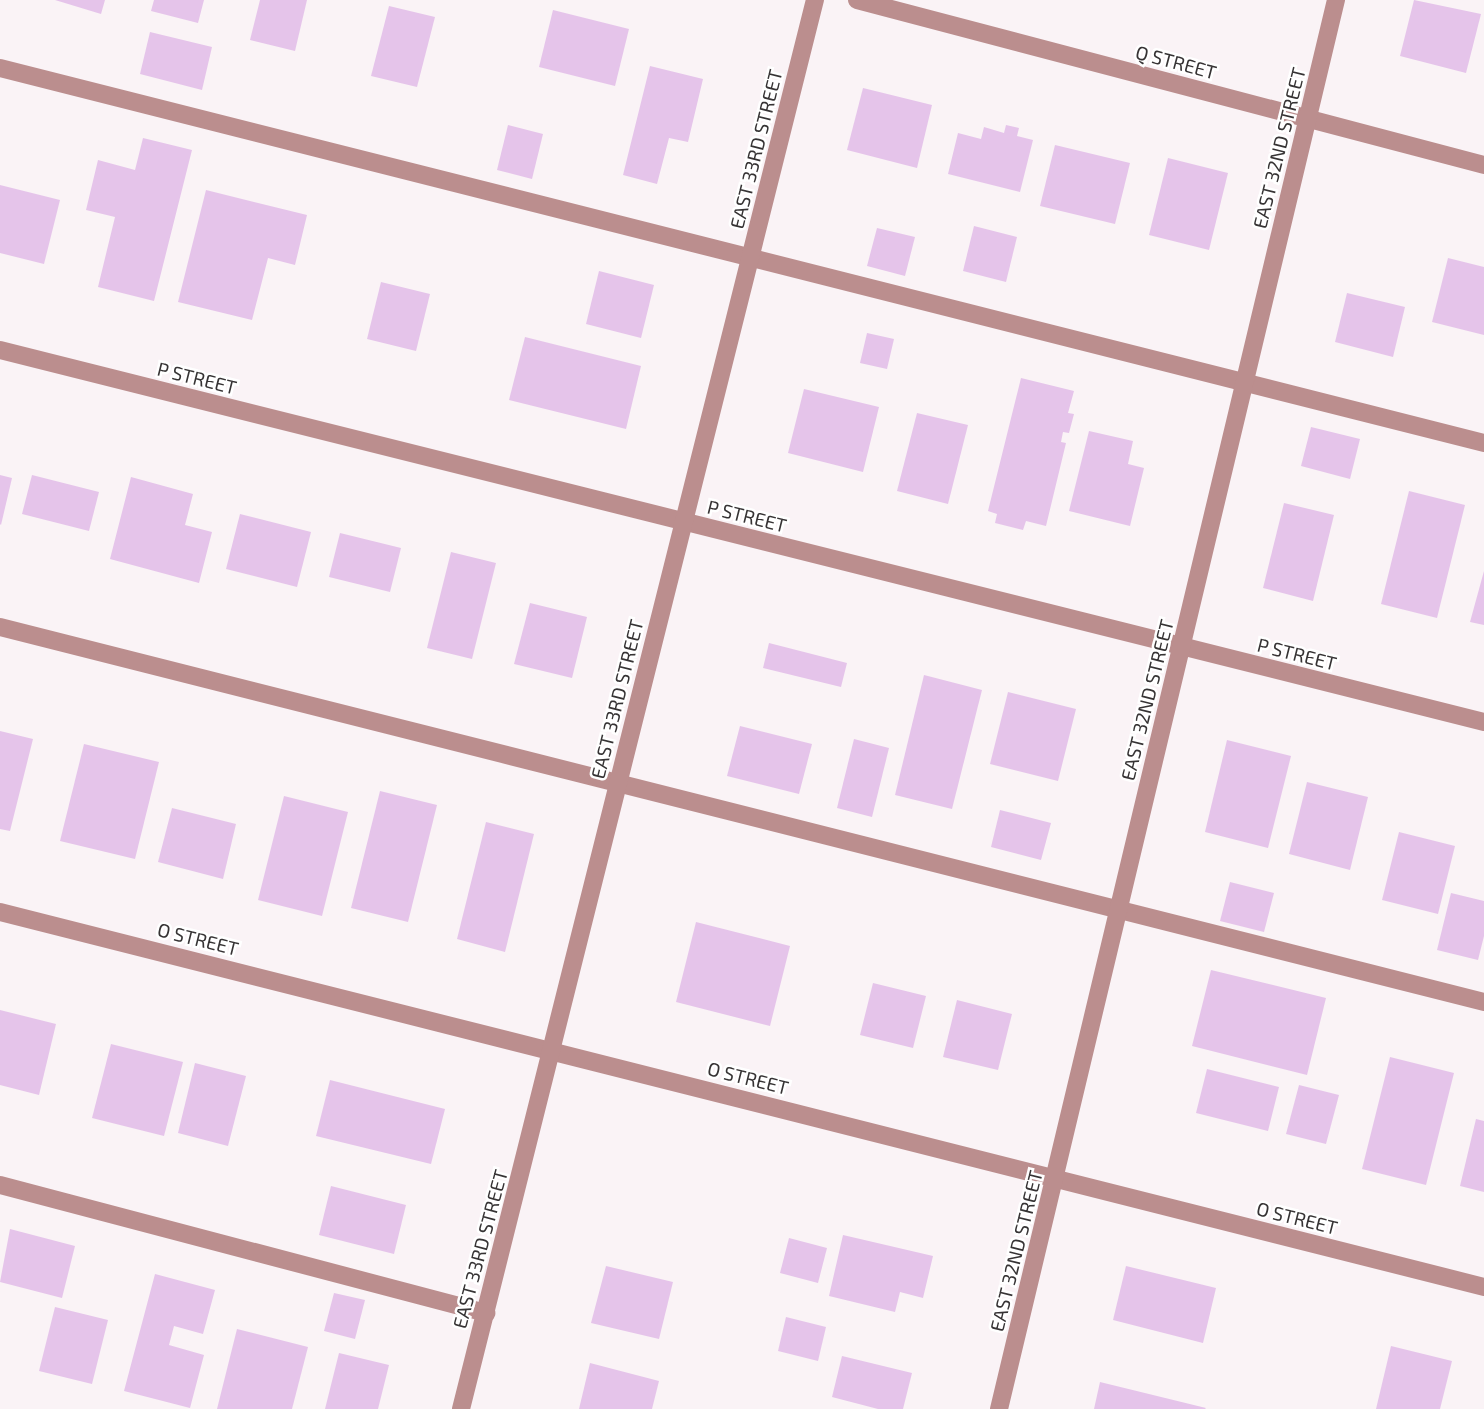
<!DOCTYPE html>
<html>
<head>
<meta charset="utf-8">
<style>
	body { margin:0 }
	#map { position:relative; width:1484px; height:1409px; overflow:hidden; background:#faf3f6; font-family:"Exo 2",sans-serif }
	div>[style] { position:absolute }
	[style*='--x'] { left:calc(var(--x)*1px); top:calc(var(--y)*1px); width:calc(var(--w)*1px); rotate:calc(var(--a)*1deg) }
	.building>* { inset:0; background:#e5c4ea }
	.minor>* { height:18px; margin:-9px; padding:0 9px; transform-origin:9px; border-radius:9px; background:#bb8e8e }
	span { translate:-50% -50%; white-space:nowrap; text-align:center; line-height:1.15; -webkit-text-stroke:5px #fff; paint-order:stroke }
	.street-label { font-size:19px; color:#363334 }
</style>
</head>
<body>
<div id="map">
	<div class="building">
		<i style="clip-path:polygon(55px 0,105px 0,101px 14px)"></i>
		<i style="clip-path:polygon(154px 0,204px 0,198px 23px,151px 11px)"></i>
		<i style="clip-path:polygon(260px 0,307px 0,295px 51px,250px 40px)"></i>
		<i style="clip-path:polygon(1414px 0,1481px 14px,1466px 73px,1400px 56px)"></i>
		<i style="clip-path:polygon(389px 6px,435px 17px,417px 87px,371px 76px)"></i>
		<i style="clip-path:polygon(553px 10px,629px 29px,615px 86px,539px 67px)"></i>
		<i style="clip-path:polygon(150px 32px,212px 47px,202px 90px,140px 74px)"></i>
		<i style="clip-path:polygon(650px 66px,703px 79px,688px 142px,669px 138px,657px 184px,623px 175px)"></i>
		<i style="clip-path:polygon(863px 88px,932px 105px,917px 168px,847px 150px)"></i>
		<i style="clip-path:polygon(508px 125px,543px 134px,532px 179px,497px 170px)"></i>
		<i style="clip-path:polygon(1006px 125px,1019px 128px,1017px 136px,1033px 140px,1020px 192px,948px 174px,958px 133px,981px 139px,984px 127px,1004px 133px)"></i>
		<i style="clip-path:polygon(143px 138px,192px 150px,154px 301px,98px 287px,115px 217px,86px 210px,98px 160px,135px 170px)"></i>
		<i style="clip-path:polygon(1055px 145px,1130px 163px,1115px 224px,1040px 206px)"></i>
		<i style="clip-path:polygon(1168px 158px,1228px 173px,1209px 250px,1149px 235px)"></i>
		<i style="clip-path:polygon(0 185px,60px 200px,44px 264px,0 253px)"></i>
		<i style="clip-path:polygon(206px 190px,307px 215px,295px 265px,268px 258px,252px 320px,178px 302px)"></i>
		<i style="clip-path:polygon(974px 226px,1017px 237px,1006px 282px,963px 271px)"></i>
		<i style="clip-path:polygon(877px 228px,915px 237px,905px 276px,867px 266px)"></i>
		<i style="clip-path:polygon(1448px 258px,1484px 267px,1484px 335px,1432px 322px)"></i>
		<i style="clip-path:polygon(599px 271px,654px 285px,641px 338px,586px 324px)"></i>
		<i style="clip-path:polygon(381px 282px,430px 294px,416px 351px,367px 339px)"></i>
		<i style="clip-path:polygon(1347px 293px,1405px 307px,1393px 357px,1335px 342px)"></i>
		<i style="clip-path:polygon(867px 333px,894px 339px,887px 369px,860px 363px)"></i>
		<i style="clip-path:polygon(525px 337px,641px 366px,626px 429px,509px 400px)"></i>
		<i style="clip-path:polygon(1021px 378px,1074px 391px,1068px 413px,1074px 414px,1069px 433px,1063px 432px,1061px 442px,1066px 443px,1046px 526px,1026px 521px,1023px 530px,995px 523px,997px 514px,988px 511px)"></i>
		<i style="clip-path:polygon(804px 389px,879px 407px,863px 472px,788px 453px)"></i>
		<i style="clip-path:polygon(917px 413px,968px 425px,948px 504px,897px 491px)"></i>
		<i style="clip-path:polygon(1311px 427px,1360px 439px,1350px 479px,1301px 466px)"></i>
		<i style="clip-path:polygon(1089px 431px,1133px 441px,1128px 464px,1144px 468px,1130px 526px,1069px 511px)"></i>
		<i style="clip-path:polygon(0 475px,12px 478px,1px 525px,0 524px)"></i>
		<i style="clip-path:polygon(32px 475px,99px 492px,89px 531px,22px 514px)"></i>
		<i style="clip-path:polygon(131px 477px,193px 494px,185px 525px,212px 532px,199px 583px,110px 559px)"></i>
		<i style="clip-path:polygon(1409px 491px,1465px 505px,1437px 618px,1381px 604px)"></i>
		<i style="clip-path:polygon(1284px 503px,1334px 515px,1313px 601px,1263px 588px)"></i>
		<i style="clip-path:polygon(240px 514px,311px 532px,297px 587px,226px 569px)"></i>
		<i style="clip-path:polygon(340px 533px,401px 548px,390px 592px,329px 577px)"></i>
		<i style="clip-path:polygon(451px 552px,496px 563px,472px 659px,427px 648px)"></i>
		<i style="clip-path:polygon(1484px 571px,1484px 625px,1470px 622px)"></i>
		<i style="clip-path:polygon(530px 603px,587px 617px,572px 678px,514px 664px)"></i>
		<i style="clip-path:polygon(769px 643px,847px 663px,841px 687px,763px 668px)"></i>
		<i style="clip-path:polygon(924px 675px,982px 690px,952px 809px,895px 795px)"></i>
		<i style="clip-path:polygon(1008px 692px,1076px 709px,1058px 781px,990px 764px)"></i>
		<i style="clip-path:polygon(740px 726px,812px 744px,799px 794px,727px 776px)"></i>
		<i style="clip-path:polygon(0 731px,33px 739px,10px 831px,0 829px)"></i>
		<i style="clip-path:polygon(854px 739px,889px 748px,872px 817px,837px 808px)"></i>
		<i style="clip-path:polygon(1227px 740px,1291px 756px,1268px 848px,1205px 832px)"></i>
		<i style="clip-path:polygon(84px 744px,159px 762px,135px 859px,60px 841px)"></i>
		<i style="clip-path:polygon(1307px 782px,1368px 797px,1350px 870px,1289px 854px)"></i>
		<i style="clip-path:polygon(380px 791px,437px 805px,408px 922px,351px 908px)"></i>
		<i style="clip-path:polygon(284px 796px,348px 812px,322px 916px,258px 900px)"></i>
		<i style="clip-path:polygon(172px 808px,236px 824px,223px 879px,158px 862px)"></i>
		<i style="clip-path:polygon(1000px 810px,1051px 823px,1041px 860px,991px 847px)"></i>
		<i style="clip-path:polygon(486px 822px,534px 834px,505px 952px,457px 939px)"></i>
		<i style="clip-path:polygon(1399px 832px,1455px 846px,1438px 914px,1382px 900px)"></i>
		<i style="clip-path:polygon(1230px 882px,1274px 893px,1264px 932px,1220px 921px)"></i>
		<i style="clip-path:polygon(1451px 893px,1484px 901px,1484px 936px,1478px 960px,1437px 950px)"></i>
		<i style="clip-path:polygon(696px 922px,790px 946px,770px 1026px,676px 1002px)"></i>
		<i style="clip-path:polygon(1211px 970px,1326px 998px,1307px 1075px,1192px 1046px)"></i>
		<i style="clip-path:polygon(873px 983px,926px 996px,913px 1048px,860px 1035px)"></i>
		<i style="clip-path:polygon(957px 1000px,1012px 1014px,998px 1070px,943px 1057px)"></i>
		<i style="clip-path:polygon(0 1010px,56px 1024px,39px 1095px,0 1085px)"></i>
		<i style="clip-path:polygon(111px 1044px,183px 1062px,164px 1136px,92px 1118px)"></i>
		<i style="clip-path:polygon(1390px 1057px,1454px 1073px,1426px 1185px,1362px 1169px)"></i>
		<i style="clip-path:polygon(195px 1063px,246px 1076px,228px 1146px,178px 1133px)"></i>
		<i style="clip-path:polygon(1207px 1069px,1279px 1087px,1268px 1131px,1196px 1113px)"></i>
		<i style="clip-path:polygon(330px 1080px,445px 1109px,431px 1164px,316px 1136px)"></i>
		<i style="clip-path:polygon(1299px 1085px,1339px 1095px,1326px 1144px,1286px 1134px)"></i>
		<i style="clip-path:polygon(1476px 1119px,1484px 1121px,1484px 1192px,1460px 1186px)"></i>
		<i style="clip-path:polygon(331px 1186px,406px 1205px,394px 1254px,319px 1235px)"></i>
		<i style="clip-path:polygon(10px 1229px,75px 1246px,62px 1298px,0 1282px)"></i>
		<i style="clip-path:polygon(843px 1235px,933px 1256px,923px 1298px,900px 1292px,895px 1312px,829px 1296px)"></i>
		<i style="clip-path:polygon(789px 1238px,827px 1248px,818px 1283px,780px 1273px)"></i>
		<i style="clip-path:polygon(606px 1266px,673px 1282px,659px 1339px,591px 1323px)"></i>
		<i style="clip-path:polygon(1126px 1266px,1216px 1288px,1203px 1343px,1113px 1320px)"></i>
		<i style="clip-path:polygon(155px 1274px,215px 1290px,203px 1334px,174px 1326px,169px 1345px,204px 1355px,190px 1408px,124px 1391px)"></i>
		<i style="clip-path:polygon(334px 1293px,365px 1300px,355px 1339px,324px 1331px)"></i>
		<i style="clip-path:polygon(55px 1307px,108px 1320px,92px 1384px,39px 1371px)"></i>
		<i style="clip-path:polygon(786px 1317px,826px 1327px,818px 1361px,778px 1351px)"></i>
		<i style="clip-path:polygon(237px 1329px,308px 1347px,292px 1409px,217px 1409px)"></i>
		<i style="clip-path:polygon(1391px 1346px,1452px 1361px,1440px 1409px,1376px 1409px)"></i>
		<i style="clip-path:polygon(339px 1353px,389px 1365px,378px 1409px,325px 1409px)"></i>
		<i style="clip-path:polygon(842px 1356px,912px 1373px,903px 1409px,878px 1409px,832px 1397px)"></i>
		<i style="clip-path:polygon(590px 1363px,659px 1381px,652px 1409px,579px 1409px)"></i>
		<i style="clip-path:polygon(1100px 1382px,1206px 1408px,1205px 1409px,1094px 1409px)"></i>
	</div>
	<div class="minor">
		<i style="--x:857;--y:0;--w:648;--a:14.74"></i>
		<i style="--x:0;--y:68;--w:1531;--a:14.18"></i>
		<i style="--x:0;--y:350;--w:1530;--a:14.07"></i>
		<i style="--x:0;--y:627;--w:1531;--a:14.18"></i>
		<i style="--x:0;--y:912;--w:1531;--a:14.18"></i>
		<i style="--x:0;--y:1185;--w:503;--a:14.76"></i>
		<i style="--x:461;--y:1409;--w:1453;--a:-75.9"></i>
		<i style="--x:999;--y:1409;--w:1449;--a:-76.55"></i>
	</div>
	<div class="street-label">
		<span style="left:1176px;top:62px;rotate:15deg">Q STREET</span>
		<span style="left:1279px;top:148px;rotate:-76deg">EAST 32ND STREET</span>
		<span style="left:756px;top:149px;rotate:-76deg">EAST 33RD STREET</span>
		<span style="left:197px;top:378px;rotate:14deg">P STREET</span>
		<span style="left:747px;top:516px;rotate:14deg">P STREET</span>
		<span style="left:1297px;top:654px;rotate:14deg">P STREET</span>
		<span style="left:617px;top:699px;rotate:-76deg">EAST 33RD STREET</span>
		<span style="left:1147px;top:700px;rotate:-76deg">EAST 32ND STREET</span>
		<span style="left:198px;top:939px;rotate:14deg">O STREET</span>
		<span style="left:748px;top:1078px;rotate:14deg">O STREET</span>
		<span style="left:1297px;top:1218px;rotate:14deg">O STREET</span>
		<span style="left:480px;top:1249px;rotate:-75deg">EAST 33RD STREET</span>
		<span style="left:1016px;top:1251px;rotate:-76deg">EAST 32ND STREET</span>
	</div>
</div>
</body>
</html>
